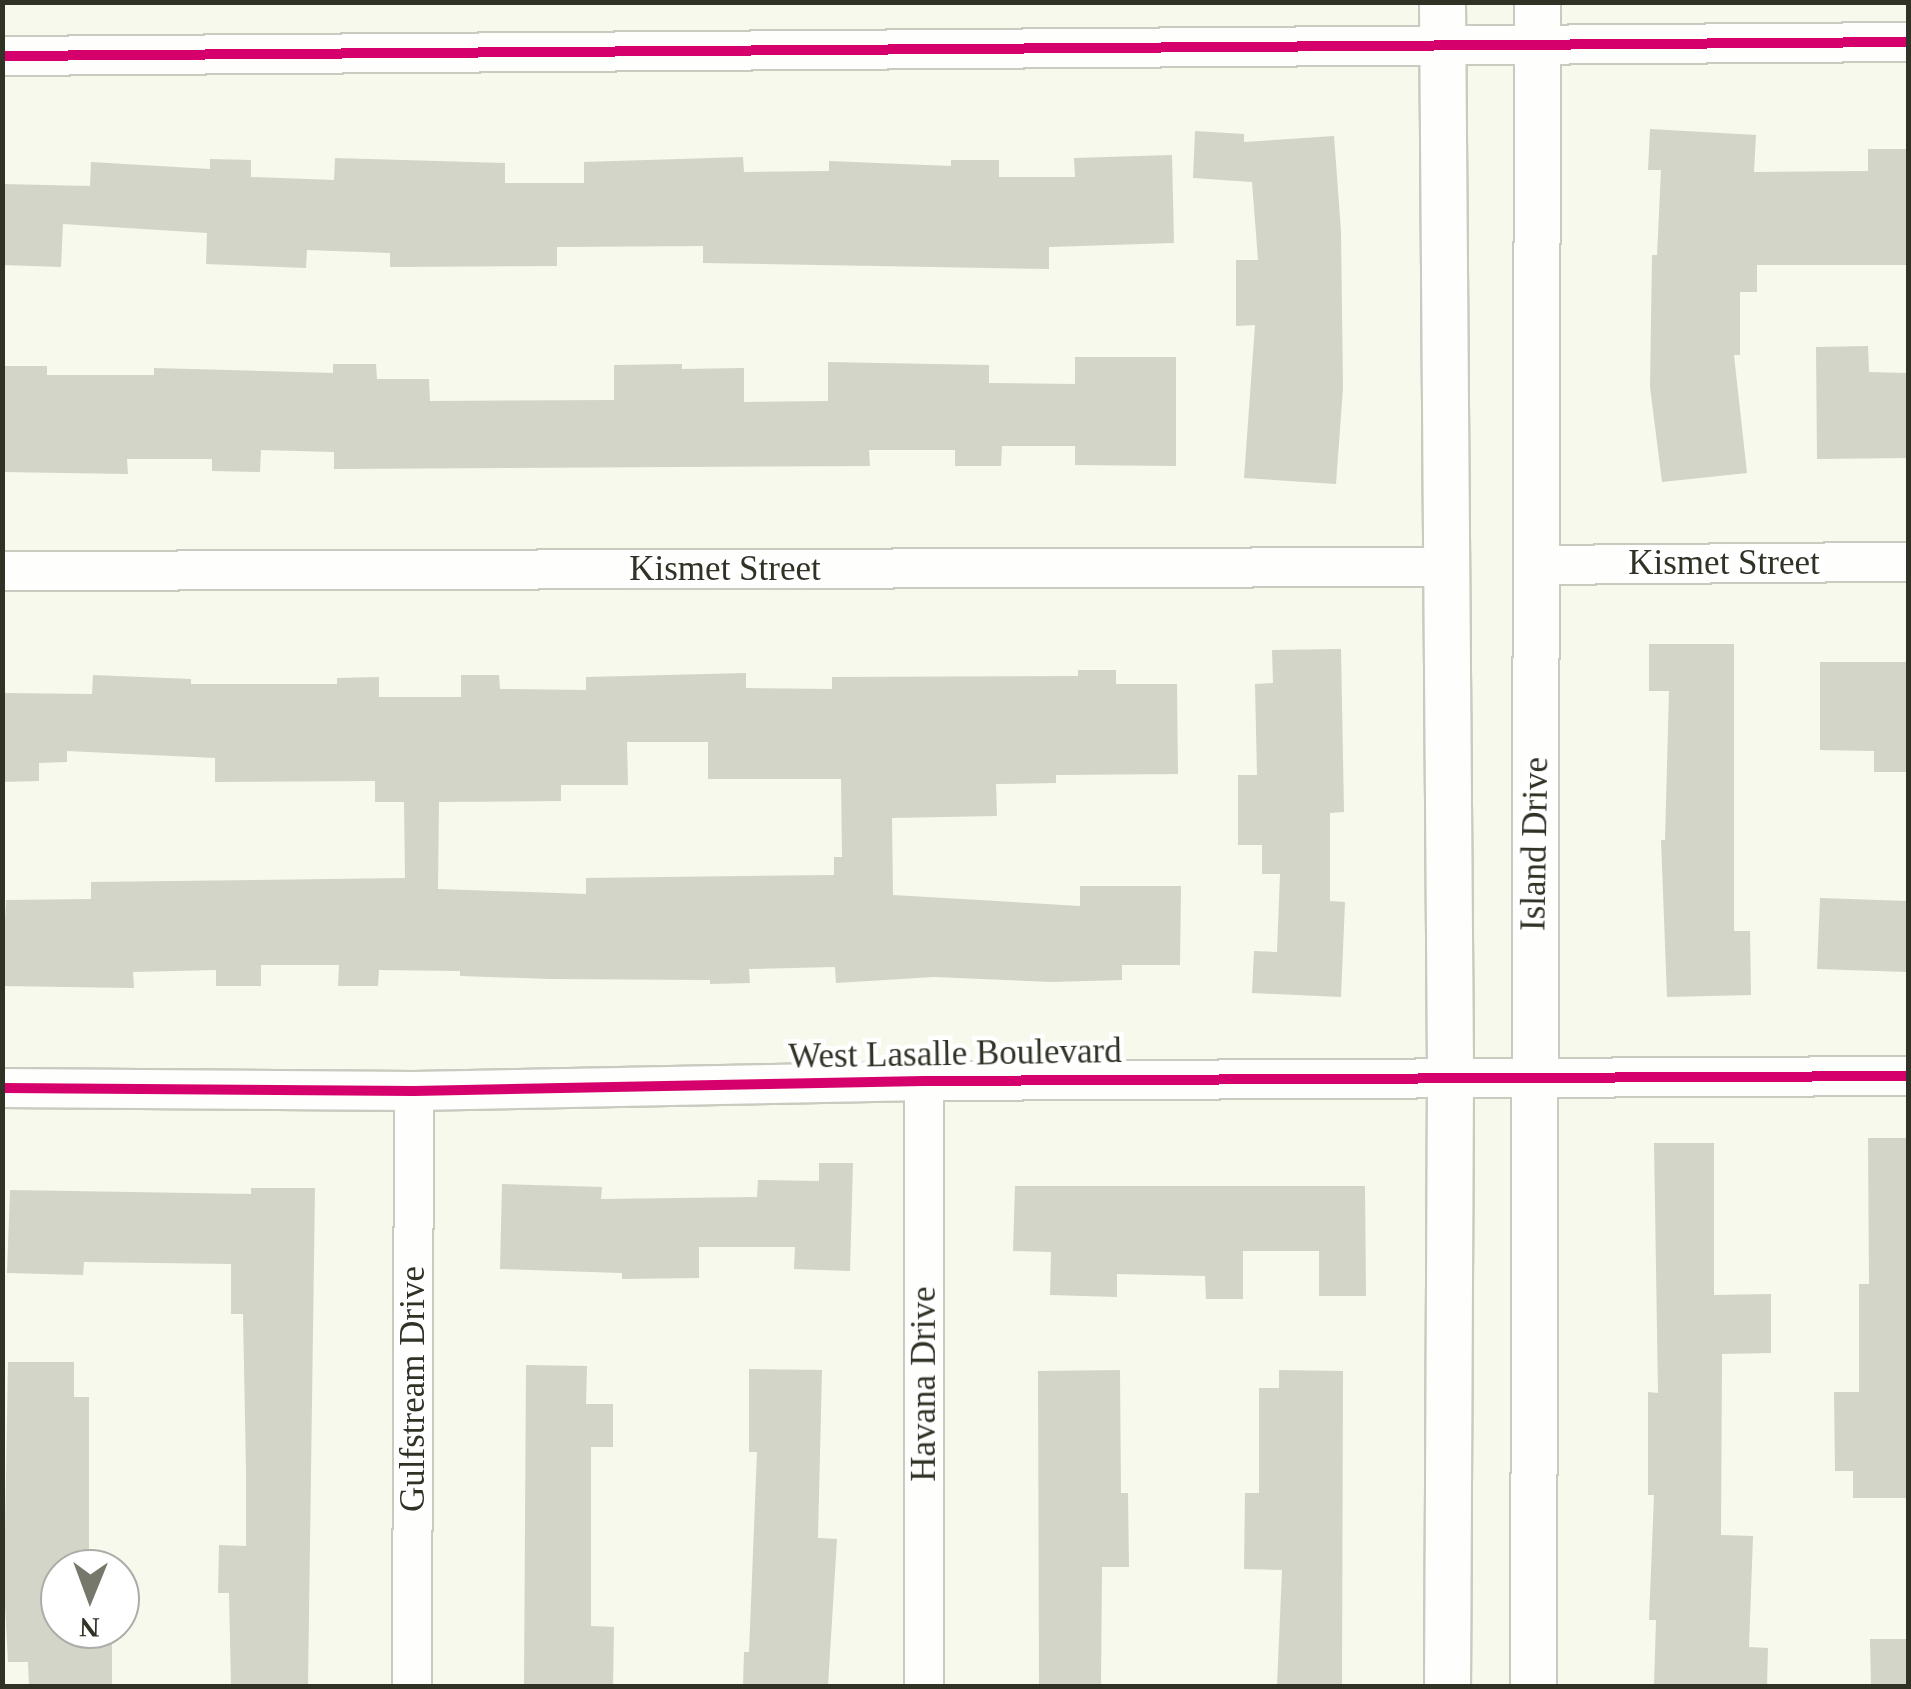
<!DOCTYPE html>
<html>
<head>
<meta charset="utf-8">
<style>
	body { margin:0 }
	#map { position:relative; width:1911px; height:1689px; overflow:hidden; background:#f6f9eb; font-family:Georgia,serif }
	div>[style] { position:absolute }
	[style*='--x'] { left:calc(var(--x)*1px); top:calc(var(--y)*1px); width:calc(var(--w)*1px); rotate:calc(var(--a)*1deg) }
	.building>* { inset:0; background:#d2d5c8 }
	.roads { filter:drop-shadow(2px 0 #c9cbc0) drop-shadow(-2px 0 #c9cbc0) drop-shadow(0 2px #c9cbc0) drop-shadow(0 -2px #c9cbc0) }
	.minor>* { height:38px; margin:-19px; padding:0 19px; transform-origin:19px; border-radius:19px; background:#fefefc }
	.tertiary>* { height:45px; margin:-22.5px; padding:0 22.5px; transform-origin:22.5px; border-radius:22.5px; background:#fefefc }
	.cycleway>* { height:10px; margin:-5px; padding:0 5px; transform-origin:5px; border-radius:5px; background:#d6006c }
	span { translate:-50% -50%; white-space:nowrap; text-align:center; line-height:1.15; -webkit-text-stroke:9px #fff; paint-order:stroke }
	.street-label { font-size:35px; color:#303226 }
	.frame { position:absolute; inset:0; border:5px solid #303226; pointer-events:none }
	.north { position:absolute; left:40px; top:1549px; width:100px; height:100px; box-sizing:border-box; background:#fff; border:2px solid #acada8; border-radius:50%; rotate:181deg; font-size:28px; font-weight:700; line-height:40px; text-align:center; color:#303226 }
	.north::after { content:''; display:block; margin:auto; width:35px; height:45px; background:#75786b; clip-path:polygon(50% 0,100% 100%,50% 72%,0 100%) }
</style>
</head>
<body>
<div id="map">
	<div class="building">
		<i style="clip-path:polygon(1650px 129px,1756px 135px,1754px 172px,1868px 171px,1868px 149px,1908px 149px,1908px 265px,1757px 265px,1757px 292px,1740px 292px,1740px 355px,1734px 355px,1747px 473px,1662px 482px,1650px 387px,1652px 255px,1657px 255px,1661px 170px,1648px 170px)"></i>
		<i style="clip-path:polygon(1195px 131px,1244px 134px,1244px 142px,1334px 136px,1341px 231px,1343px 388px,1336px 484px,1244px 478px,1255px 325px,1236px 326px,1236px 260px,1258px 260px,1252px 182px,1193px 178px)"></i>
		<i style="clip-path:polygon(1172px 155px,1174px 243px,1049px 247px,1049px 269px,703px 263px,703px 246px,557px 247px,557px 266px,390px 267px,390px 253px,307px 250px,306px 268px,206px 264px,207px 233px,63px 224px,61px 267px,2px 265px,2px 184px,90px 186px,91px 162px,210px 169px,210px 159px,251px 160px,251px 177px,334px 180px,335px 158px,505px 163px,505px 183px,584px 183px,584px 162px,743px 157px,744px 172px,829px 171px,829px 161px,951px 166px,951px 160px,999px 160px,999px 177px,1075px 177px,1074px 158px)"></i>
		<i style="clip-path:polygon(1868px 346px,1869px 372px,1908px 373px,1908px 458px,1817px 459px,1816px 347px)"></i>
		<i style="clip-path:polygon(1075px 357px,1176px 357px,1176px 466px,1075px 465px,1075px 446px,1002px 446px,1001px 466px,955px 466px,955px 450px,869px 450px,870px 466px,334px 469px,334px 452px,261px 450px,260px 472px,212px 471px,212px 459px,127px 459px,128px 474px,2px 472px,2px 366px,47px 366px,47px 375px,154px 375px,154px 368px,333px 373px,333px 364px,376px 364px,377px 379px,429px 379px,430px 401px,614px 400px,614px 365px,682px 364px,682px 369px,744px 368px,744px 402px,828px 401px,828px 362px,989px 365px,989px 383px,1075px 384px)"></i>
		<i style="clip-path:polygon(1649px 644px,1734px 644px,1734px 931px,1750px 931px,1751px 995px,1667px 997px,1661px 840px,1665px 840px,1669px 691px,1649px 691px)"></i>
		<i style="clip-path:polygon(1341px 649px,1344px 812px,1330px 813px,1330px 901px,1345px 902px,1341px 997px,1252px 993px,1254px 951px,1277px 952px,1280px 874px,1262px 874px,1262px 845px,1238px 845px,1238px 775px,1257px 775px,1255px 684px,1273px 683px,1272px 650px)"></i>
		<i style="clip-path:polygon(1820px 662px,1908px 662px,1908px 772px,1874px 772px,1874px 751px,1820px 750px)"></i>
		<i style="clip-path:polygon(evenodd,1078px 670px,1116px 670px,1116px 684px,1177px 684px,1178px 774px,1056px 775px,1056px 783px,996px 784px,997px 816px,892px 818px,893px 895px,1080px 906px,1080px 886px,1181px 886px,1180px 965px,1122px 965px,1122px 980px,1052px 982px,934px 977px,836px 983px,835px 967px,749px 969px,750px 983px,710px 984px,710px 980px,551px 979px,460px 976px,460px 971px,379px 970px,378px 986px,338px 986px,339px 965px,261px 965px,261px 986px,216px 986px,216px 970px,133px 972px,134px 988px,2px 986px,6px 900px,91px 899px,91px 882px,405px 878px,404px 802px,375px 802px,375px 781px,215px 782px,215px 758px,67px 751px,67px 762px,39px 763px,39px 781px,2px 782px,2px 693px,92px 694px,93px 675px,191px 679px,191px 684px,337px 684px,337px 678px,379px 677px,379px 697px,461px 697px,461px 675px,499px 675px,500px 689px,586px 690px,586px 677px,746px 673px,746px 688px,832px 689px,832px 677px,1078px 676px,1078px 670px,627px 742px,708px 742px,708px 779px,841px 779px,842px 857px,834px 857px,834px 875px,586px 878px,586px 894px,438px 889px,439px 802px,561px 801px,561px 785px,628px 785px,627px 742px)"></i>
		<i style="clip-path:polygon(1820px 898px,1908px 901px,1908px 972px,1817px 969px)"></i>
		<i style="clip-path:polygon(1868px 1138px,1908px 1138px,1908px 1498px,1853px 1498px,1853px 1471px,1835px 1471px,1834px 1392px,1859px 1392px,1859px 1284px,1869px 1284px)"></i>
		<i style="clip-path:polygon(1654px 1143px,1714px 1143px,1714px 1295px,1771px 1294px,1771px 1353px,1722px 1354px,1721px 1535px,1753px 1536px,1749px 1647px,1768px 1648px,1767px 1686px,1654px 1686px,1656px 1620px,1649px 1620px,1654px 1495px,1648px 1495px,1648px 1392px,1658px 1393px)"></i>
		<i style="clip-path:polygon(819px 1163px,853px 1163px,850px 1271px,794px 1269px,795px 1247px,699px 1247px,699px 1278px,622px 1279px,622px 1273px,500px 1269px,502px 1184px,602px 1187px,601px 1199px,757px 1197px,758px 1180px,819px 1181px)"></i>
		<i style="clip-path:polygon(1015px 1186px,1365px 1186px,1366px 1296px,1319px 1296px,1319px 1251px,1243px 1251px,1243px 1299px,1206px 1299px,1205px 1276px,1117px 1274px,1117px 1297px,1050px 1295px,1051px 1252px,1013px 1251px)"></i>
		<i style="clip-path:polygon(251px 1188px,315px 1188px,308px 1686px,231px 1686px,229px 1593px,218px 1593px,219px 1545px,246px 1546px,246px 1471px,243px 1314px,231px 1314px,231px 1264px,84px 1262px,83px 1275px,7px 1273px,10px 1190px,251px 1194px)"></i>
		<i style="clip-path:polygon(8px 1362px,74px 1362px,74px 1397px,89px 1397px,89px 1569px,60px 1569px,60px 1629px,112px 1629px,112px 1686px,29px 1686px,28px 1662px,8px 1662px,4px 1587px)"></i>
		<i style="clip-path:polygon(526px 1365px,587px 1366px,586px 1404px,613px 1404px,613px 1447px,591px 1447px,591px 1626px,614px 1627px,613px 1686px,524px 1686px)"></i>
		<i style="clip-path:polygon(749px 1369px,822px 1370px,818px 1538px,837px 1539px,828px 1686px,743px 1686px,744px 1652px,749px 1652px,757px 1452px,749px 1452px)"></i>
		<i style="clip-path:polygon(1120px 1370px,1121px 1493px,1128px 1493px,1129px 1567px,1102px 1567px,1101px 1686px,1039px 1686px,1038px 1371px)"></i>
		<i style="clip-path:polygon(1279px 1370px,1343px 1371px,1342px 1686px,1277px 1686px,1282px 1570px,1244px 1569px,1245px 1493px,1259px 1493px,1259px 1388px,1279px 1388px)"></i>
		<i style="clip-path:polygon(1870px 1639px,1908px 1639px,1908px 1686px,1871px 1686px)"></i>
	</div>
	<div class="roads">
		<div class="minor">
			<i style="--x:2;--y:56;--w:1906;--a:-0.42"></i>
			<i style="--x:1539;--y:565;--w:369;--a:-0.5"></i>
			<i style="--x:2;--y:571;--w:1446;--a:-0.16"></i>
			<i style="--x:2;--y:1088;--w:412;--a:0.4"></i>
			<i style="--x:414;--y:1091;--w:510;--a:-1.12"></i>
			<i style="--x:924;--y:1081;--w:984;--a:-0.29"></i>
			<i style="--x:412;--y:1686;--w:595;--a:-89.81"></i>
			<i style="--x:924;--y:1686;--w:605;--a:-90"></i>
		</div>
		<div class="tertiary">
			<i style="--x:1442;--y:2;--w:1076;--a:89.57"></i>
			<i style="--x:1450;--y:1078;--w:608;--a:90.28"></i>
			<i style="--x:1533;--y:1686;--w:1684;--a:-89.86"></i>
		</div>
	</div>
	<div class="cycleway">
		<i style="--x:2;--y:56;--w:1906;--a:-0.42"></i>
		<i style="--x:2;--y:1088;--w:412;--a:0.4"></i>
		<i style="--x:414;--y:1091;--w:510;--a:-1.12"></i>
		<i style="--x:924;--y:1081;--w:984;--a:-0.29"></i>
	</div>
	<div class="street-label">
		<span style="left:1724px;top:563px">Kismet Street</span>
		<span style="left:725px;top:569px">Kismet Street</span>
		<span style="left:1535px;top:844px;rotate:-89deg">Island Drive</span>
		<span style="left:955px;top:1054px;rotate:-1deg">West Lasalle Boulevard</span>
		<span style="left:924px;top:1384px;rotate:-90deg">Havana Drive</span>
		<span style="left:413px;top:1389px;rotate:-90deg">Gulfstream Drive</span>
	</div>
	<div class="frame"></div>
	<div class="north">N</div>
</div>
</body>
</html>
